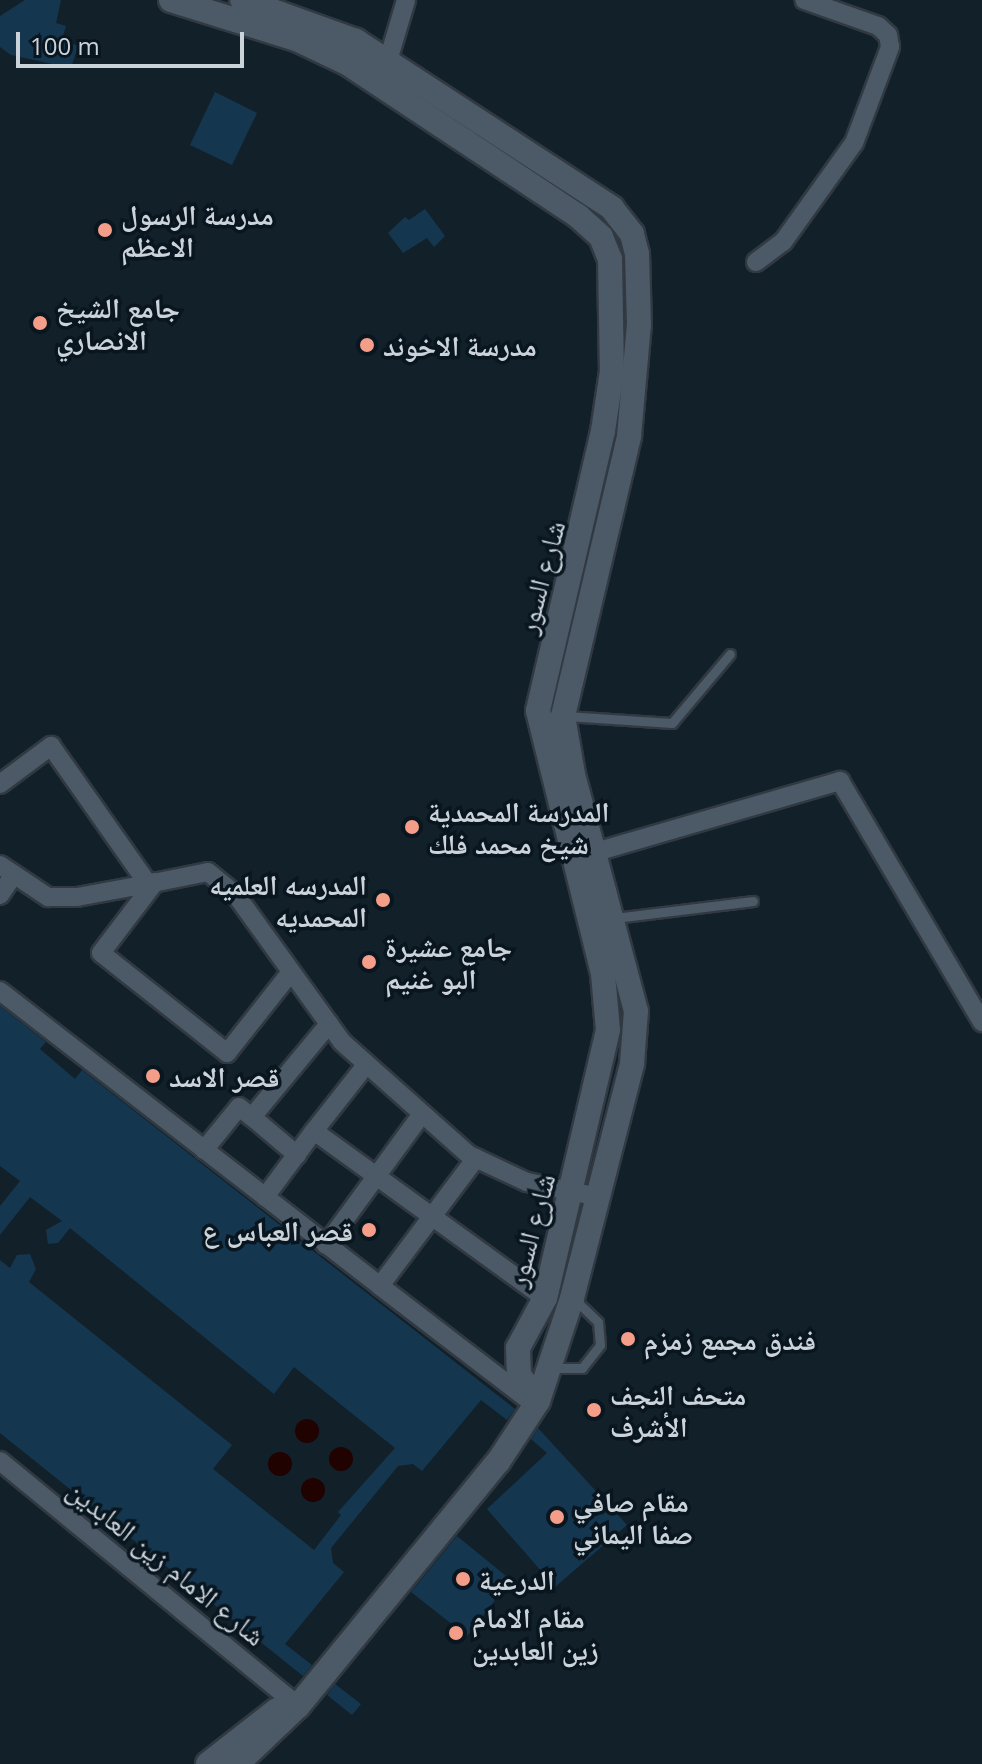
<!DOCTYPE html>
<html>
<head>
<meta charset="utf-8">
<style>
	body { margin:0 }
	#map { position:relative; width:982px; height:1764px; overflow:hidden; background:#12202a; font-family:"Open Sans","Noto Naskh Arabic",sans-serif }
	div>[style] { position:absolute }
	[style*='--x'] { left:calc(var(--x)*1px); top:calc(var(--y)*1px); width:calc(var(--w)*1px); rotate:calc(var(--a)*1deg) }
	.water>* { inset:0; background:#200200 }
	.round { border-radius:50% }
	.building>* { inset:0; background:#14374f }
	.roads { filter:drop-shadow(2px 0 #313942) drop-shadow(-2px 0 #313942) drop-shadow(0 2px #313942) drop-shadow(0 -2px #313942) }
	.lane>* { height:9px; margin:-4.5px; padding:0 4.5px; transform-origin:4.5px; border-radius:4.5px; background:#4b5a66 }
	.street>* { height:18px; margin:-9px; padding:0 9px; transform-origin:9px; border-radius:9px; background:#4b5a66 }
	.secondary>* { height:24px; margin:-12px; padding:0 12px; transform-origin:12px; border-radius:12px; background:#4b5a66 }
	.dots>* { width:22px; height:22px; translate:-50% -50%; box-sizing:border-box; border:4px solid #091620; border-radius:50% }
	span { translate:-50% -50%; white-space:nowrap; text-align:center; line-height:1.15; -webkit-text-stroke:7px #091620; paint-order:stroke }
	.poi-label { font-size:28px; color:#cbd3da; font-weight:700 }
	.left { translate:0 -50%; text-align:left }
	.right { translate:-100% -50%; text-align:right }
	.street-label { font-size:28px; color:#cbd3da }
	.scale { position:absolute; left:16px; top:32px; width:228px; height:36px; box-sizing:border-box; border:4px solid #cbd3da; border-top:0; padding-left:10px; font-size:24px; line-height:28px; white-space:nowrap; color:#cbd3da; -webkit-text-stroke:6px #091620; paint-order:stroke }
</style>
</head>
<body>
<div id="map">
	<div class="water">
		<i class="round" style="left:295px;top:1419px;width:24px;height:24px"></i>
		<i class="round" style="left:329px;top:1447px;width:24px;height:24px"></i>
		<i class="round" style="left:268px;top:1452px;width:24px;height:24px"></i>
		<i class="round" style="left:301px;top:1478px;width:24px;height:24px"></i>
	</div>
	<div class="building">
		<i style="clip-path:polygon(25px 0,61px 0,56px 23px,66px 26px,62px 39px,78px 46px,71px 68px,11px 55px,0 47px,0 16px)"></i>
		<i style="clip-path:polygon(215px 92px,257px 113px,232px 165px,190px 145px)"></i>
		<i style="clip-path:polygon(425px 209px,445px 236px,434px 247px,427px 238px,403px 253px,388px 233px,405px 217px,409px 220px)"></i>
		<i style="clip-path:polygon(0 1006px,46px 1042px,40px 1049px,75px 1079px,82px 1070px,515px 1409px,507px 1420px,481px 1400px,422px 1471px,413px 1464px,398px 1466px,331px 1548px,333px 1563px,344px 1572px,285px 1644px,312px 1665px,303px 1676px,0 1433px,0 1260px,10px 1268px,17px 1255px,30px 1254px,36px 1269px,29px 1282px,232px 1445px,213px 1469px,314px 1550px,341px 1515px,338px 1512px,395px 1448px,294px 1367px,274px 1394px,70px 1228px,58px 1243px,48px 1244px,46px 1230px,62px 1221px,30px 1197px,0 1235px,0 1206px,20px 1181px,0 1166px)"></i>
		<i style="clip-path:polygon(538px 1428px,627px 1525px,555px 1587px,487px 1509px,547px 1453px,531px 1439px)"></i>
		<i style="clip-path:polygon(457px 1536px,511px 1580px,467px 1636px,411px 1592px)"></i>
		<i style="clip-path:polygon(335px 1684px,361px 1704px,352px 1715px,327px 1695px)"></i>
	</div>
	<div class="roads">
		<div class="lane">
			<i style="--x:566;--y:716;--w:106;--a:3.8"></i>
			<i style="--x:672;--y:723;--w:90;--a:-50"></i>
			<i style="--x:615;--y:918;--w:139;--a:-7"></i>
			<i style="--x:552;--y:1368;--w:30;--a:0"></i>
			<i style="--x:582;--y:1368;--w:29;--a:-52"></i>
			<i style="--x:600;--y:1345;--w:23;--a:-95"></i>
			<i style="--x:598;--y:1322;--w:32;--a:-136"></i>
		</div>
		<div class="street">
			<i style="--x:384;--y:74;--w:77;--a:-73.4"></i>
			<i style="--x:756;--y:262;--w:34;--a:-37"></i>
			<i style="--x:783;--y:242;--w:122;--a:-54.4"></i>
			<i style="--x:854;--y:143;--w:103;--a:-69.4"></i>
			<i style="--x:890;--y:47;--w:12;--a:-99"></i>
			<i style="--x:888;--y:35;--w:13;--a:-138"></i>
			<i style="--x:878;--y:26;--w:78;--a:-160.6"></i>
			<i style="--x:0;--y:784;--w:64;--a:-36.7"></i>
			<i style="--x:51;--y:746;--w:169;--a:54.9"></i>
			<i style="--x:148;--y:884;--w:61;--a:-11.3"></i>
			<i style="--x:208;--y:872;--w:36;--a:39"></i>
			<i style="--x:236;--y:895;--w:181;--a:54.2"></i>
			<i style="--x:342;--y:1042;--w:170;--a:41.7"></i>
			<i style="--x:469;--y:1155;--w:64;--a:25"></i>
			<i style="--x:527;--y:1182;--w:74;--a:11.8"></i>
			<i style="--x:582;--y:856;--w:269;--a:-16.2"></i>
			<i style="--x:840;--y:781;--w:280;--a:59.5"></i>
			<i style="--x:0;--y:865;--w:58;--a:33.7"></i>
			<i style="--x:48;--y:897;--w:29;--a:0"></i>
			<i style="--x:77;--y:897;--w:72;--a:-10.4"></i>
			<i style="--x:155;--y:882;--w:89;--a:127.3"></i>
			<i style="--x:101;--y:953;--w:161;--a:38.4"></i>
			<i style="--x:227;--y:1053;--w:103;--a:-51.7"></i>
			<i style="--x:0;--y:895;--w:23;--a:-56"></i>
			<i style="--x:0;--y:991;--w:481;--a:37.8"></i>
			<i style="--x:366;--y:1065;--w:84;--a:128.2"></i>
			<i style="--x:314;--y:1131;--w:285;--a:35.9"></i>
			<i style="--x:204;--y:1150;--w:55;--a:-50.9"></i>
			<i style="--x:239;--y:1107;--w:16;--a:38"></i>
			<i style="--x:297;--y:1155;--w:59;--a:-139.8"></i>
			<i style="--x:252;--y:1117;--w:121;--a:-50.4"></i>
			<i style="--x:476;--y:1158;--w:160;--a:126.9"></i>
			<i style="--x:380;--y:1286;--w:194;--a:37.5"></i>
			<i style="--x:265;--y:1197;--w:82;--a:-53.4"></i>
			<i style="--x:326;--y:1245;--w:161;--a:-53.8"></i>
			<i style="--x:0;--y:1461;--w:386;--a:39.4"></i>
		</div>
		<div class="secondary">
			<i style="--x:171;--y:0;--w:131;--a:17.3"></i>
			<i style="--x:296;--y:39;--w:56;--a:25.2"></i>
			<i style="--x:347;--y:63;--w:277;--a:33.5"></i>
			<i style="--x:578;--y:216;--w:31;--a:42"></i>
			<i style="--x:601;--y:237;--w:24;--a:68"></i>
			<i style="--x:610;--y:259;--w:112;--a:89"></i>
			<i style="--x:612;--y:371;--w:61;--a:98.5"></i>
			<i style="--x:603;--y:431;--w:287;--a:103.1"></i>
			<i style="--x:538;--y:711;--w:271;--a:76.1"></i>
			<i style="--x:603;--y:974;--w:56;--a:84.9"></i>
			<i style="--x:608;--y:1030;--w:275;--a:103.2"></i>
			<i style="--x:545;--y:1298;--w:57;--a:118.4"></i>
			<i style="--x:518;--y:1348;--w:27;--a:88"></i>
			<i style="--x:519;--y:1375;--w:32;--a:54"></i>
			<i style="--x:208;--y:1764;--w:88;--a:-38"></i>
			<i style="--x:237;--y:1764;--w:84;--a:-43.6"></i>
			<i style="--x:298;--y:1706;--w:315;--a:-50.7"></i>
			<i style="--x:498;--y:1462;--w:73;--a:-56.7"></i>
			<i style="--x:538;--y:1401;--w:108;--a:-71.7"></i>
			<i style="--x:572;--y:1298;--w:242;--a:-75.6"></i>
			<i style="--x:632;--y:1064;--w:53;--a:-85.7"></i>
			<i style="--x:636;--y:1011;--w:245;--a:-104.9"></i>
			<i style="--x:573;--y:774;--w:59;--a:-99.8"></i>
			<i style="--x:563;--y:716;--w:288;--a:-76.7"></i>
			<i style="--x:629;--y:436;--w:111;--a:-84.9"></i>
			<i style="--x:639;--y:325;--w:71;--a:-91.6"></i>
			<i style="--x:637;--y:254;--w:21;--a:-104"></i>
			<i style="--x:632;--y:234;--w:33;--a:-128"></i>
			<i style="--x:612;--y:208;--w:306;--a:-146.9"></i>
			<i style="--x:356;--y:41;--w:121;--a:-160.2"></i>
		</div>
	</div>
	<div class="dots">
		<i style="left:105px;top:230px;background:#f49e89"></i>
		<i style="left:40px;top:323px;background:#f49e89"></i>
		<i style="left:367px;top:345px;background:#f49e89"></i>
		<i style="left:412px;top:827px;background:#f49e89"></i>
		<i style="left:383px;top:900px;background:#f49e89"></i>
		<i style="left:369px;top:962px;background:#f49e89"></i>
		<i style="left:153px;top:1076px;background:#f49e89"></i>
		<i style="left:369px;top:1230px;background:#f49e89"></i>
		<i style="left:628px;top:1339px;background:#f49e89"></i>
		<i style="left:594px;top:1410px;background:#f49e89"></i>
		<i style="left:557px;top:1517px;background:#f49e89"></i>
		<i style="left:463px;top:1579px;background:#f49e89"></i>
		<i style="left:456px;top:1633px;background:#f49e89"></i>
	</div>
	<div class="poi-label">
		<span class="left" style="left:121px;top:230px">مدرسة الرسول<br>الاعظم</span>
		<span class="left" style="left:56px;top:323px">جامع الشيخ<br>الانصاري</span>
		<span class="left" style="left:383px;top:345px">مدرسة الاخوند</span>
		<span class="left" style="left:428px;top:827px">المدرسة المحمدية<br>شيخ محمد فلك</span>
		<span class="right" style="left:367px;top:900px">المدرسه العلمیه<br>المحمدیه</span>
		<span class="left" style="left:385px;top:962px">جامع عشيرة<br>البو غنيم</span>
		<span class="left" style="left:169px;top:1076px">قصر الاسد</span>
		<span class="right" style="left:353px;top:1230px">قصر العباس ع</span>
		<span class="left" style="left:644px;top:1339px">فندق مجمع زمزم</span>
		<span class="left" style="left:610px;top:1410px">متحف النجف<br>الأشرف</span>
		<span class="left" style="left:573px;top:1517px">مقام صافي<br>صفا اليماني</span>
		<span class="left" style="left:479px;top:1579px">الدرعية</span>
		<span class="left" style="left:472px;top:1633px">مقام الامام<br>زين العابدين</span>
	</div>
	<div class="street-label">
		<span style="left:540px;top:577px;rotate:-75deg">شارع السور</span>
		<span style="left:530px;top:1230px;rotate:-75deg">شارع السور</span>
		<span style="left:167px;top:1562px;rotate:39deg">شارع الامام زين العابدين</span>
	</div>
	<div class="scale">100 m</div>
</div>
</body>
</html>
